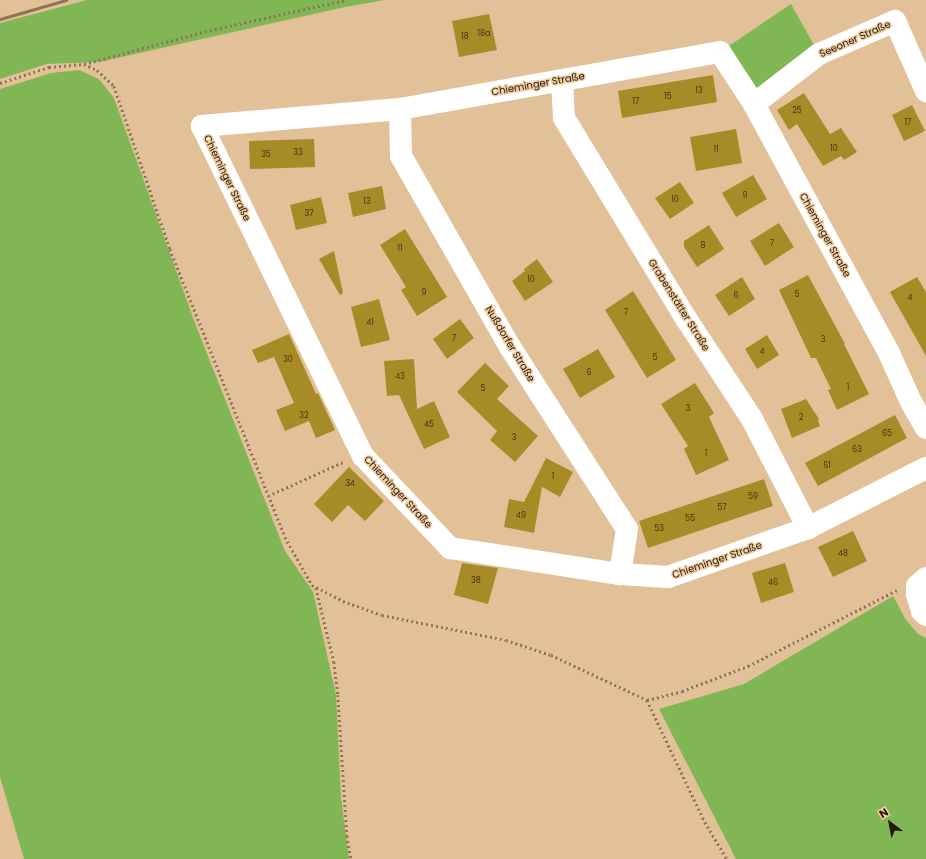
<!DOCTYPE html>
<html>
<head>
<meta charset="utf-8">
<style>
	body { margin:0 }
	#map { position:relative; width:926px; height:859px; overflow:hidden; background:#e3c198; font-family:Poppins,sans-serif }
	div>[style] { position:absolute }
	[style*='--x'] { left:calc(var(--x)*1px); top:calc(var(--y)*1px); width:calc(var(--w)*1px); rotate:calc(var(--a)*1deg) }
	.green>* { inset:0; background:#81b654 }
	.building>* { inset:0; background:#a78b27 }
	.path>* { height:2.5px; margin-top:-1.25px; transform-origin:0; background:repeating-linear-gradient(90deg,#8d7557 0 2px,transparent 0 5px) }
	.minor>* { height:22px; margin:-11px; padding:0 11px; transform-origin:11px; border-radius:11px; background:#fff }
	.rail>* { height:3px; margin:-1.5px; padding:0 1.5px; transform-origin:1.5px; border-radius:1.5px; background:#8c7456 }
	span { translate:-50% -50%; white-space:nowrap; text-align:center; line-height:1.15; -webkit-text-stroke:3px #f0cea4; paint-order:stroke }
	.number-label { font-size:8px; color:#45340f }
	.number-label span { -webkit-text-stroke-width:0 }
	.street-label { font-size:10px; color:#241707 }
	.north { position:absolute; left:870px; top:803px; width:40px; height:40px; -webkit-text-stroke:3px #f0cea4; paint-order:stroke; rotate:328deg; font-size:11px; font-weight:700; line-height:16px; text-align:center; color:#241707 }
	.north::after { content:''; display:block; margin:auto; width:14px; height:18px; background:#241707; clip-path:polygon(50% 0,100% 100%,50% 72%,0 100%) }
</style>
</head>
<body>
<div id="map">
	<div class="green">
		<i style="clip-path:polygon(87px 0,385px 0,345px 7px,99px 62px,47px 64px,0 79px,0 23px)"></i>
		<i style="clip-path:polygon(791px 4px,819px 54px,754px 104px,720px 52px)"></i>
		<i style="clip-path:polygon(79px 70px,99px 79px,114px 98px,195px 323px,285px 551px,313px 592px,336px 695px,341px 797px,349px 859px,24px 859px,0 777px,0 89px,51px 73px)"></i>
		<i style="clip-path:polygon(893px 596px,906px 620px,918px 634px,926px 638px,926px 859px,736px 859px,659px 709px,744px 684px)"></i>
	</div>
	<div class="building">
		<i style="clip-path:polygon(489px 14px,497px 50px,459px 57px,452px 21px)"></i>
		<i style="clip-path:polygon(713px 75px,717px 102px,622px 118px,618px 91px)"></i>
		<i style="clip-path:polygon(804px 93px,830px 134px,841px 128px,857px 152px,844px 160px,841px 156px,823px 166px,797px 124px,789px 130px,777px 110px)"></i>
		<i style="clip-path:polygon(912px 105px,925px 131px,904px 141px,892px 115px)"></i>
		<i style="clip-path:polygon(736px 129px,742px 163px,696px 171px,690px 137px)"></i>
		<i style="clip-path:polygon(314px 139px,315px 167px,250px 169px,249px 141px)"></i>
		<i style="clip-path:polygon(753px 175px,767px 199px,736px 217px,722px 193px)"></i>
		<i style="clip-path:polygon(680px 182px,694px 203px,670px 219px,655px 198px)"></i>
		<i style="clip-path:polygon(382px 186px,386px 209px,353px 217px,348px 193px)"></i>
		<i style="clip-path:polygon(321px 197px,327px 223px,296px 230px,290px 205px)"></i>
		<i style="clip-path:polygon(779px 223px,794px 247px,765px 266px,750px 241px)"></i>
		<i style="clip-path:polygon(709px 225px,724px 249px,697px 267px,684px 247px,684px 241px)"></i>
		<i style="clip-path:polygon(405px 229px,447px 297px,417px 316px,401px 290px,406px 287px,380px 245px)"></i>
		<i style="clip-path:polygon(334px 251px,343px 293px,340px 295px,319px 259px)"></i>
		<i style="clip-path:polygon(537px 259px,553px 282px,525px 301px,512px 281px,525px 271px,524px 269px)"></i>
		<i style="clip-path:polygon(808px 275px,845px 344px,844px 344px,869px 394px,837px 410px,828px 390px,831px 389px,816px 358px,811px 358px,779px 290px)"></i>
		<i style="clip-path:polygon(742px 277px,755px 299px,729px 316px,715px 295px)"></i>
		<i style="clip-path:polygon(917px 277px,926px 292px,926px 356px,890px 292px)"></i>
		<i style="clip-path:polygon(633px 291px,676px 360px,647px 378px,605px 310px)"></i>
		<i style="clip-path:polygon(379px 299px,390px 340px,361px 347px,351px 307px)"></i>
		<i style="clip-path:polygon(460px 319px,474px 338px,447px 359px,433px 339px)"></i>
		<i style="clip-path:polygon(289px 334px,316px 394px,318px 393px,335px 430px,316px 438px,309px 421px,285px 431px,276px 410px,294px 403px,274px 357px,258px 363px,252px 350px)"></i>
		<i style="clip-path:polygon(767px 335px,779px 355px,757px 369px,745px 349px)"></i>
		<i style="clip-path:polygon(598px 349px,615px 377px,580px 398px,563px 369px)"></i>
		<i style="clip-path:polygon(414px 359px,417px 409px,434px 401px,450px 437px,424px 449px,399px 395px,387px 396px,384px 361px)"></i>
		<i style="clip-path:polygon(485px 363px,509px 386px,497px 399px,538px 436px,515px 462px,490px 440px,497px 431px,457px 392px)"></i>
		<i style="clip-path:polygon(695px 383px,714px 413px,709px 417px,729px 460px,696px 475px,684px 449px,688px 446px,661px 404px)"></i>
		<i style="clip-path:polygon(806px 399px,819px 419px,818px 420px,820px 426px,792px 438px,781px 409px)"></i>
		<i style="clip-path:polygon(895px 415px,907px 438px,818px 486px,805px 463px)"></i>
		<i style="clip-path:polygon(546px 458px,573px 472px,560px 497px,542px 487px,534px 533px,504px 527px,509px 499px,524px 502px)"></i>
		<i style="clip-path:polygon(349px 467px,384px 501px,365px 521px,348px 505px,332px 522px,314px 504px)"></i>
		<i style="clip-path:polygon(764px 479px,773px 506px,648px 548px,639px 521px)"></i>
		<i style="clip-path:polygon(853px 531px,867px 561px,833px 577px,818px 547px)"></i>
		<i style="clip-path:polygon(462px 563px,498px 568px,488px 604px,454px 595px)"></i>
		<i style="clip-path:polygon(785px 563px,794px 592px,761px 603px,752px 573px)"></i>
	</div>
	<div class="path">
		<i style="--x:84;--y:64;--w:136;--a:-15"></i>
		<i style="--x:215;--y:29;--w:134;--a:-12.5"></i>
		<i style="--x:0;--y:83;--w:52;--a:-18.1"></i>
		<i style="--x:49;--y:67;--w:35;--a:-5"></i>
		<i style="--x:84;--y:64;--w:14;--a:25"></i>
		<i style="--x:97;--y:70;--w:23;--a:43"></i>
		<i style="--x:114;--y:86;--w:172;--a:71"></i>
		<i style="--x:170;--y:249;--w:310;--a:68.2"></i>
		<i style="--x:285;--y:537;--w:55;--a:60.6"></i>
		<i style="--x:312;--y:585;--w:35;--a:27"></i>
		<i style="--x:343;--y:601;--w:41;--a:19.7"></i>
		<i style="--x:382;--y:615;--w:126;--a:11.4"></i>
		<i style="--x:506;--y:640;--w:47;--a:18.4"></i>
		<i style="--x:551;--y:655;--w:106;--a:25.1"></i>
		<i style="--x:647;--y:700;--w:36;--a:-14"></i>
		<i style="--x:682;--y:691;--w:71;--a:-20.7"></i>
		<i style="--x:748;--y:666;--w:167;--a:-27"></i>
		<i style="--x:268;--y:496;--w:82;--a:-24.4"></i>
		<i style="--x:316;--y:588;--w:76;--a:76.3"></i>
		<i style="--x:334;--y:662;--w:33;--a:83"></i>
		<i style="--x:338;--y:695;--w:141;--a:86.3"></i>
		<i style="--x:347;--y:836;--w:23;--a:80"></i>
		<i style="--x:647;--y:700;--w:135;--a:64.6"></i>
		<i style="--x:705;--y:822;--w:43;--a:59.3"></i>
	</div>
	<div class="minor">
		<i style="--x:562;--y:80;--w:38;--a:87"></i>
		<i style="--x:564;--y:118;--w:237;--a:58.7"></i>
		<i style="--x:687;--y:320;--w:118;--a:56.7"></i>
		<i style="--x:752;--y:419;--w:123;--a:62.8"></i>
		<i style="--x:754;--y:104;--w:82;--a:-37.6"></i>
		<i style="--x:819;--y:54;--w:83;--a:-23.5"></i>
		<i style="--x:895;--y:21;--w:77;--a:66.1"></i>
		<i style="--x:400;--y:109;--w:47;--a:88.8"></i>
		<i style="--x:401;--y:156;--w:220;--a:60.3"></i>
		<i style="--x:510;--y:347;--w:216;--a:57.3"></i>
		<i style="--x:627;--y:529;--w:46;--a:98.8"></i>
		<i style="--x:926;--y:428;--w:28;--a:-120"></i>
		<i style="--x:912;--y:404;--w:56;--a:-114.3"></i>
		<i style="--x:889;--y:353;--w:283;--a:-118.5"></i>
		<i style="--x:754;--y:104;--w:62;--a:-123.2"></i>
		<i style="--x:720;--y:52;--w:325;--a:169.9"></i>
		<i style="--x:400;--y:109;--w:199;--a:175.1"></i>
		<i style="--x:202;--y:126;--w:367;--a:64"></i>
		<i style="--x:363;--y:456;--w:127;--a:46.6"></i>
		<i style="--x:450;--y:548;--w:172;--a:8.7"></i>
		<i style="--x:620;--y:574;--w:48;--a:3.6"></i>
		<i style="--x:668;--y:577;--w:148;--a:-19.3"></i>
		<i style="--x:808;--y:528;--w:132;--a:-27"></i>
		<i style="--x:926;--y:578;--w:12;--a:138"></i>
		<i style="--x:917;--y:586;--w:8;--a:90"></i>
		<i style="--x:917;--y:594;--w:18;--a:74"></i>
		<i style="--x:922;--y:611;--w:6;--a:45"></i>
	</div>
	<div class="rail">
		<i style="--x:0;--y:19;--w:69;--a:-16.1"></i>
	</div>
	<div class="number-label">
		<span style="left:484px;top:34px">18a</span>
		<span style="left:465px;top:37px">18</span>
		<span style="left:699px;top:91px">13</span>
		<span style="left:668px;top:97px">15</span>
		<span style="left:636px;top:102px">17</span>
		<span style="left:797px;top:111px">25</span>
		<span style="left:908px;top:123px">17</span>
		<span style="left:834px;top:149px">10</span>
		<span style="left:716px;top:150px">11</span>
		<span style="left:298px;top:153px">33</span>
		<span style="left:266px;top:155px">35</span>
		<span style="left:745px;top:196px">9</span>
		<span style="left:675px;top:200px">10</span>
		<span style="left:367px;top:202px">13</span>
		<span style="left:309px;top:214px">37</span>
		<span style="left:772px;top:244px">7</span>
		<span style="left:703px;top:246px">8</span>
		<span style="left:400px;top:249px">11</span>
		<span style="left:531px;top:280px">10</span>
		<span style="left:424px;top:293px">9</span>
		<span style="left:797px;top:295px">5</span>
		<span style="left:736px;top:296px">6</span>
		<span style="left:910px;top:298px">4</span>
		<span style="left:626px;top:313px">7</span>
		<span style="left:370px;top:323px">41</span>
		<span style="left:454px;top:339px">7</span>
		<span style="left:823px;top:340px">3</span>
		<span style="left:762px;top:352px">4</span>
		<span style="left:655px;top:358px">5</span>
		<span style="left:288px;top:360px">30</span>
		<span style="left:589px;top:373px">6</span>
		<span style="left:400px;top:377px">43</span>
		<span style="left:848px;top:388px">1</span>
		<span style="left:483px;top:389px">5</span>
		<span style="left:688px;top:409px">3</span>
		<span style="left:304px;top:416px">32</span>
		<span style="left:801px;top:418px">2</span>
		<span style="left:429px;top:425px">45</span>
		<span style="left:887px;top:434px">65</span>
		<span style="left:514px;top:438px">3</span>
		<span style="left:857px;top:450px">63</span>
		<span style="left:706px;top:454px">1</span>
		<span style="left:827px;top:466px">61</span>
		<span style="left:553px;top:477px">1</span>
		<span style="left:350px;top:484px">34</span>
		<span style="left:753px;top:497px">59</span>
		<span style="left:722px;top:508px">57</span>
		<span style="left:521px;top:516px">49</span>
		<span style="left:690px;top:519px">55</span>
		<span style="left:659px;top:529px">53</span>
		<span style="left:843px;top:554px">48</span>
		<span style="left:476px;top:581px">38</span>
		<span style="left:773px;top:583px">46</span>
	</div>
	<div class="street-label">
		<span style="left:855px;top:39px;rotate:-24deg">Seeoner Straße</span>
		<span style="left:538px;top:84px;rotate:-10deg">Chieminger Straße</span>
		<span style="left:227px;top:178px;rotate:64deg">Chieminger Straße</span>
		<span style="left:825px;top:235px;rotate:61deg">Chieminger Straße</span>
		<span style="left:679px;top:305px;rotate:58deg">Grabenstätter Straße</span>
		<span style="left:510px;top:344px;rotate:59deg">Nußdorfer Straße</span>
		<span style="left:398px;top:492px;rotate:47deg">Chieminger Straße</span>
		<span style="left:717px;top:560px;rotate:-19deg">Chieminger Straße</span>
	</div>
	<div class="north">N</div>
</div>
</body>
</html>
